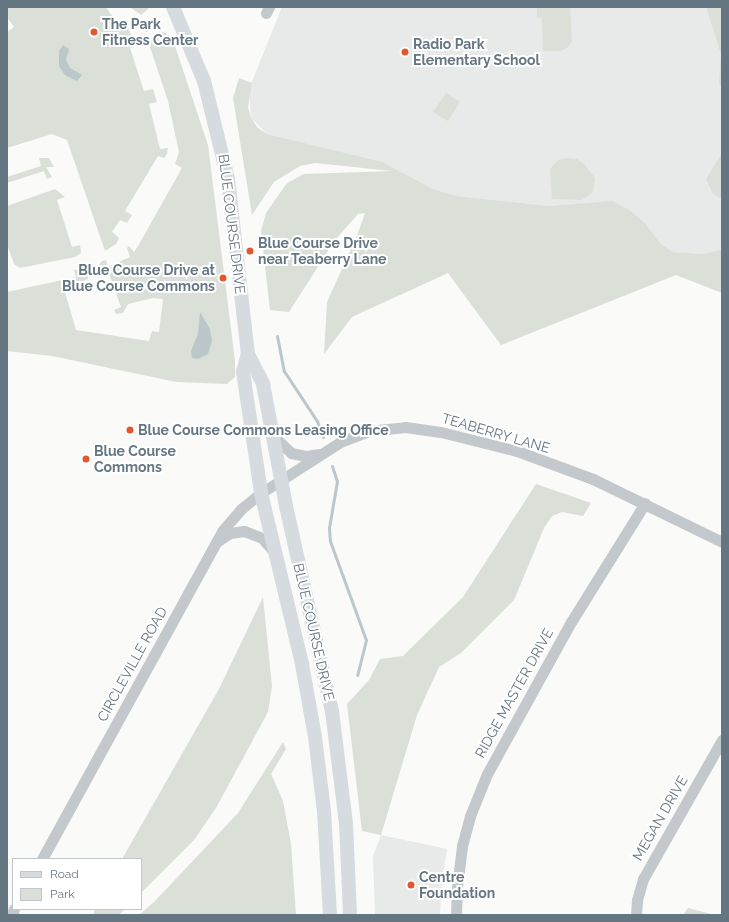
<!DOCTYPE html>
<html>
<head>
<meta charset="utf-8">
<style>
	body { margin:0 }
	#map { position:relative; width:729px; height:922px; overflow:hidden; background:#fafaf8; font-family:Raleway,sans-serif }
	div>[style] { position:absolute }
	[style*='--x'] { left:calc(var(--x)*1px); top:calc(var(--y)*1px); width:calc(var(--w)*1px); rotate:calc(var(--a)*1deg) }
	.built>* { inset:0; background:#e8e9e9 }
	.green>* { inset:0; background:#dadfd7 }
	.water>* { inset:0; background:#bbc7cb }
	.stream>* { height:3px; margin:-1.5px; padding:0 1.5px; transform-origin:1.5px; border-radius:1.5px; background:#bbc7cb }
	.minor>* { height:11px; margin:-5.5px; padding:0 5.5px; transform-origin:5.5px; border-radius:5.5px; background:#c3c8cc }
	.major>* { height:14px; margin:-7px; padding:0 7px; transform-origin:7px; border-radius:7px; background:#d6dbdf }
	.dots>* { width:11px; height:11px; translate:-50% -50%; box-sizing:border-box; border:2px solid #fff; border-radius:50% }
	span { translate:-50% -50%; white-space:nowrap; text-align:center; line-height:1.15; -webkit-text-stroke:4px #fff; paint-order:stroke }
	.poi-label { font-size:14px; color:#657683; font-weight:700 }
	.left { translate:0 -50%; text-align:left }
	.right { translate:-100% -50%; text-align:right }
	.street-label { font-size:14px; color:#657683 }
	.frame { position:absolute; inset:0; border:8px solid #657683; pointer-events:none }
	.legend { position:absolute; left:12px; top:858px; width:130px; height:52px; box-sizing:border-box; background:#fff; border:1px solid #c1c8cd; margin:0; padding:5px 7px; list-style:none; font-size:12px; color:#657683 }
	.legend li { display:flex; align-items:center; gap:8px; height:20px }
	.legend b { width:20px; border:1px solid #c1c8cd }
</style>
</head>
<body>
<div id="map">
	<div class="built">
		<i style="clip-path:polygon(282px 7px,706px 7px,721px 55px,722px 249px,704px 254px,673px 252px,661px 244px,645px 223px,592px 203px,549px 206px,457px 196px,433px 189px,383px 162px,267px 134px,251px 118px,249px 89px)"></i>
		<i style="clip-path:polygon(381px 835px,447px 849px,442px 881px,440px 915px,375px 915px,373px 856px)"></i>
	</div>
	<div class="green">
		<i style="clip-path:polygon(7px 7px,106px 7px,118px 25px,125px 22px,136px 45px,130px 48px,144px 91px,153px 89px,157px 102px,149px 104px,160px 149px,168px 148px,167px 154px,164px 158px,158px 156px,125px 211px,132px 215px,127px 223px,120px 220px,112px 232px,119px 238px,116px 244px,105px 251px,67px 140px,52px 134px,7px 148px,7px 32px,14px 27px,7px 17px)"></i>
		<i style="clip-path:polygon(130px 7px,150px 7px,141px 15px)"></i>
		<i style="clip-path:polygon(537px 7px,570px 7px,572px 41px,567px 48px,560px 51px,543px 51px,542px 18px,537px 18px)"></i>
		<i style="clip-path:polygon(706px 7px,722px 7px,722px 89px,719px 83px,721px 55px)"></i>
		<i style="clip-path:polygon(156px 18px,161px 22px,159px 26px,147px 32px,144px 31px,144px 23px)"></i>
		<i style="clip-path:polygon(163px 32px,172px 37px,208px 145px,235px 361px,235px 377px,227px 384px,176px 382px,52px 356px,7px 351px,7px 292px,76px 277px,74px 270px,86px 268px,89px 274px,88px 279px,64px 289px,76px 330px,149px 341px,152px 331px,159px 332px,163px 299px,153px 298px,128px 304px,123px 313px,116px 314px,114px 310px,121px 307px,108px 271px,101px 274px,98px 266px,102px 261px,106px 260px,108px 267px,130px 257px,127px 248px,129px 246px,134px 252px,138px 246px,182px 168px,175px 164px,179px 152px,168px 101px,150px 47px,152px 37px)"></i>
		<i style="clip-path:polygon(239px 78px,252px 83px,248px 107px,251px 118px,258px 128px,267px 134px,383px 162px,433px 189px,457px 196px,549px 206px,613px 201px,629px 210px,645px 223px,661px 244px,673px 252px,704px 254px,722px 249px,722px 293px,676px 275px,501px 345px,448px 273px,352px 317px,324px 354px,327px 302px,357px 236px,365px 213px,358px 214px,335px 240px,289px 312px,270px 310px,261px 231px,266px 213px,287px 183px,304px 174px,392px 171px,315px 163px,300px 166px,274px 182px,252px 215px,233px 98px)"></i>
		<i style="clip-path:polygon(446px 93px,460px 102px,448px 121px,433px 112px)"></i>
		<i style="clip-path:polygon(722px 153px,722px 199px,713px 194px,706px 179px)"></i>
		<i style="clip-path:polygon(39px 158px,49px 158px,54px 167px,46px 167px,52px 177px,47px 179px,44px 171px,7px 183px,7px 177px,41px 166px)"></i>
		<i style="clip-path:polygon(567px 158px,577px 159px,584px 164px,595px 178px,593px 192px,582px 200px,552px 199px,550px 169px,558px 160px)"></i>
		<i style="clip-path:polygon(55px 189px,65px 197px,57px 200px,72px 247px,80px 245px,81px 253px,75px 257px,20px 268px,14px 264px,7px 244px,7px 206px)"></i>
		<i style="clip-path:polygon(536px 484px,591px 503px,583px 516px,562px 512px,552px 516px,544px 528px,514px 600px,461px 653px,439px 667px,417px 715px,381px 835px,362px 831px,347px 704px,369px 680px,380px 659px,403px 656px,463px 597px)"></i>
		<i style="clip-path:polygon(263px 597px,272px 686px,268px 712px,216px 808px,194px 840px,141px 893px,141px 859px,122px 859px,219px 689px)"></i>
		<i style="clip-path:polygon(283px 742px,286px 749px,271px 774px,283px 801px,291px 844px,296px 915px,132px 915px,139px 915px,155px 901px,238px 813px)"></i>
		<i style="clip-path:polygon(688px 908px,715px 915px,683px 915px)"></i>
		<i style="clip-path:polygon(95px 909px,125px 909px,119px 915px,93px 915px)"></i>
	</div>
	<div class="water">
		<i style="clip-path:polygon(63px 45px,69px 49px,66px 60px,70px 68px,82px 75px,77px 81px,65px 75px,59px 66px,59px 51px)"></i>
		<i style="clip-path:polygon(200px 312px,210px 329px,212px 341px,208px 354px,198px 359px,192px 358px,191px 351px,198px 334px)"></i>
	</div>
	<div class="stream">
		<i style="--x:277;--y:336;--w:36;--a:79"></i>
		<i style="--x:284;--y:371;--w:60;--a:56.6"></i>
		<i style="--x:317;--y:421;--w:17;--a:69"></i>
		<i style="--x:332;--y:466;--w:16;--a:72"></i>
		<i style="--x:337;--y:481;--w:48;--a:99.7"></i>
		<i style="--x:329;--y:528;--w:13;--a:86"></i>
		<i style="--x:330;--y:541;--w:105;--a:70"></i>
		<i style="--x:366;--y:640;--w:36;--a:104"></i>
	</div>
	<div class="minor">
		<i style="--x:266;--y:13;--w:7;--a:-63"></i>
		<i style="--x:273;--y:436;--w:25;--a:43"></i>
		<i style="--x:291;--y:453;--w:16;--a:11"></i>
		<i style="--x:307;--y:456;--w:11;--a:-10"></i>
		<i style="--x:218;--y:541;--w:14;--a:-34"></i>
		<i style="--x:230;--y:533;--w:14;--a:-8"></i>
		<i style="--x:244;--y:531;--w:19;--a:21"></i>
		<i style="--x:262;--y:538;--w:18;--a:49"></i>
		<i style="--x:42;--y:859;--w:374;--a:-61.2"></i>
		<i style="--x:222;--y:531;--w:29;--a:-49"></i>
		<i style="--x:241;--y:509;--w:26;--a:-39"></i>
		<i style="--x:261;--y:493;--w:94;--a:-32.8"></i>
		<i style="--x:340;--y:442;--w:30;--a:-21"></i>
		<i style="--x:368;--y:431;--w:37;--a:-6"></i>
		<i style="--x:405;--y:427;--w:36;--a:8"></i>
		<i style="--x:441;--y:432;--w:78;--a:14"></i>
		<i style="--x:517;--y:451;--w:81;--a:20.2"></i>
		<i style="--x:593;--y:479;--w:144;--a:26"></i>
		<i style="--x:11;--y:915;--w:7;--a:-63"></i>
		<i style="--x:456;--y:915;--w:28;--a:-88"></i>
		<i style="--x:457;--y:887;--w:41;--a:-83"></i>
		<i style="--x:462;--y:846;--w:31;--a:-75"></i>
		<i style="--x:470;--y:816;--w:45;--a:-68"></i>
		<i style="--x:487;--y:774;--w:174;--a:-61.1"></i>
		<i style="--x:571;--y:622;--w:140;--a:-58.1"></i>
		<i style="--x:636;--y:915;--w:15;--a:-86"></i>
		<i style="--x:637;--y:900;--w:22;--a:-74"></i>
		<i style="--x:643;--y:879;--w:160;--a:-60.4"></i>
	</div>
	<div class="major">
		<i style="--x:173;--y:7;--w:80;--a:67.3"></i>
		<i style="--x:204;--y:81;--w:101;--a:76.2"></i>
		<i style="--x:228;--y:179;--w:176;--a:83.5"></i>
		<i style="--x:248;--y:354;--w:34;--a:63"></i>
		<i style="--x:263;--y:384;--w:124;--a:79.3"></i>
		<i style="--x:286;--y:506;--w:210;--a:77.4"></i>
		<i style="--x:332;--y:711;--w:113;--a:82.9"></i>
		<i style="--x:346;--y:823;--w:92;--a:87.5"></i>
		<i style="--x:248;--y:354;--w:19;--a:106"></i>
		<i style="--x:243;--y:372;--w:122;--a:81.5"></i>
		<i style="--x:261;--y:493;--w:176;--a:76.5"></i>
		<i style="--x:302;--y:664;--w:74;--a:79.9"></i>
		<i style="--x:315;--y:737;--w:75;--a:83.1"></i>
		<i style="--x:324;--y:811;--w:104;--a:86.7"></i>
	</div>
	<div class="dots">
		<i style="left:94px;top:32px;background:#e4572e"></i>
		<i style="left:405px;top:52px;background:#e4572e"></i>
		<i style="left:250px;top:251px;background:#e4572e"></i>
		<i style="left:223px;top:278px;background:#e4572e"></i>
		<i style="left:130px;top:430px;background:#e4572e"></i>
		<i style="left:86px;top:459px;background:#e4572e"></i>
		<i style="left:411px;top:885px;background:#e4572e"></i>
	</div>
	<div class="poi-label">
		<span class="left" style="left:102px;top:32px">The Park<br>Fitness Center</span>
		<span class="left" style="left:413px;top:52px">Radio Park<br>Elementary School</span>
		<span class="left" style="left:258px;top:251px">Blue Course Drive<br>near Teaberry Lane</span>
		<span class="right" style="left:215px;top:278px">Blue Course Drive at<br>Blue Course Commons</span>
		<span class="left" style="left:138px;top:430px">Blue Course Commons Leasing Office</span>
		<span class="left" style="left:94px;top:459px">Blue Course<br>Commons</span>
		<span class="left" style="left:419px;top:885px">Centre<br>Foundation</span>
	</div>
	<div class="street-label">
		<span style="left:232px;top:224px;rotate:83deg">BLUE COURSE DRIVE</span>
		<span style="left:496px;top:433px;rotate:16deg">TEABERRY LANE</span>
		<span style="left:314px;top:632px;rotate:77deg">BLUE COURSE DRIVE</span>
		<span style="left:132px;top:664px;rotate:-61deg">CIRCLEVILLE ROAD</span>
		<span style="left:514px;top:693px;rotate:-61deg">RIDGE MASTER DRIVE</span>
		<span style="left:660px;top:818px;rotate:-60deg">MEGAN DRIVE</span>
	</div>
	<div class="frame"></div>
	<ul class="legend">
	<li><b style="height:5px;background:#d6dbdf"></b>Road</li>
	<li><b style="height:11px;background:#dadfd7"></b>Park</li>
	</ul>
</div>
</body>
</html>
